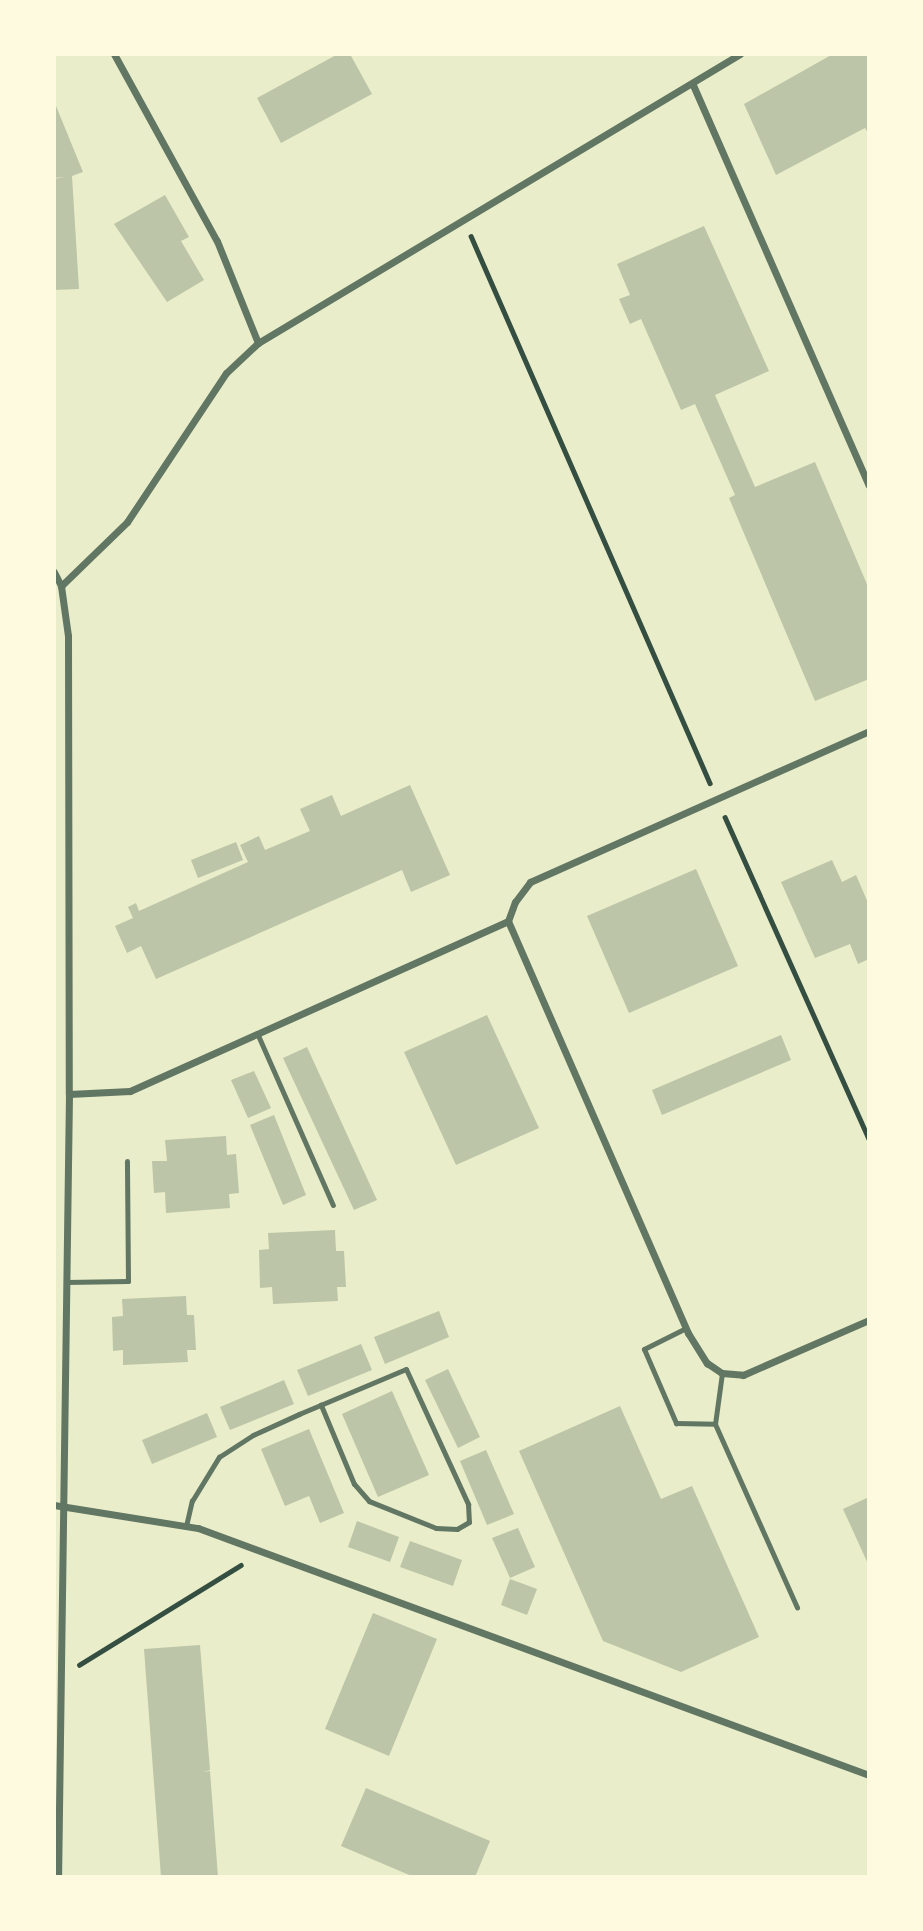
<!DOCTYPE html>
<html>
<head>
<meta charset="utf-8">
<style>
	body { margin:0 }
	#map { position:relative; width:923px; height:1931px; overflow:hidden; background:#e9edc9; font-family:"DM Sans",sans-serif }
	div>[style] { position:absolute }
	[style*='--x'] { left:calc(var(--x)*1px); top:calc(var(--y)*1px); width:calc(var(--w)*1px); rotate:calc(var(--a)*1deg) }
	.building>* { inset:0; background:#bcc5a7 }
	.path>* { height:4.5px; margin:-2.25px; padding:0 2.25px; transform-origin:2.25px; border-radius:2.25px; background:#344e41 }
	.service>* { height:5px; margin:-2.5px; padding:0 2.5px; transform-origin:2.5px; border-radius:2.5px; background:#617663 }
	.minor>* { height:7px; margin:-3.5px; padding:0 3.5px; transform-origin:3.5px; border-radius:3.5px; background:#617663 }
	span { translate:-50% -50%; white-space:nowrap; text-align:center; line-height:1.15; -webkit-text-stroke:5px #fefae0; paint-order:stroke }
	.frame { position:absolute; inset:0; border:56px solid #fefae0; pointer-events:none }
</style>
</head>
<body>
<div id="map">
	<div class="building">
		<i style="clip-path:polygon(338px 54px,350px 54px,372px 94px,281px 143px,257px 98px)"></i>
		<i style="clip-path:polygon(833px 54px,869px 54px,869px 135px,865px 128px,776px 175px,744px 104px)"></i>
		<i style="clip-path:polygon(54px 101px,83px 172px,72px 176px,79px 289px,54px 290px,54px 179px,65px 177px,54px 178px)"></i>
		<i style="clip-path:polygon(165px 195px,189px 237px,181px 241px,204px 280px,167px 302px,114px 224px)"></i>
		<i style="clip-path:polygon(704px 226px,769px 371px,715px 395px,755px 487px,815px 462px,869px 589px,869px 679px,815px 701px,729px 498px,735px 495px,695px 404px,681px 410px,641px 319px,630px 324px,619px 299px,630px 295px,617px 264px)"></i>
		<i style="clip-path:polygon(410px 785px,450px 875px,411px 892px,402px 870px,156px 979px,141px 946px,127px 953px,115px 926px,133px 918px,128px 907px,136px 903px,139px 911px,248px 862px,240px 845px,259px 836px,265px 850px,310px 831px,300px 809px,332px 795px,341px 816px)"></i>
		<i style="clip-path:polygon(236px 842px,243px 860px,198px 878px,191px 860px)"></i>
		<i style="clip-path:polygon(832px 860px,842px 882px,856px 875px,869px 905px,869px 959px,858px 964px,850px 944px,815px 958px,781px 882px)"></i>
		<i style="clip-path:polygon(696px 869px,738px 966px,629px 1013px,587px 916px)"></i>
		<i style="clip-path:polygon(487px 1015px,539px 1128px,456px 1165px,404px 1052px)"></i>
		<i style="clip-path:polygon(781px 1035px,791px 1060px,662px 1115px,652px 1090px)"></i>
		<i style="clip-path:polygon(307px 1047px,377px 1200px,354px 1210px,283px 1058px)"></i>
		<i style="clip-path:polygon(254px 1071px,271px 1108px,248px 1118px,231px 1080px)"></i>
		<i style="clip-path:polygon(274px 1115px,306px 1195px,283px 1205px,250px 1125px)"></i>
		<i style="clip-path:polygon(226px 1136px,227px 1155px,236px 1154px,239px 1193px,229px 1194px,230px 1208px,166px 1213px,165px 1192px,154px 1193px,152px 1161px,167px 1161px,165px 1140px)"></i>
		<i style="clip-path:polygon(335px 1230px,336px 1251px,344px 1251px,346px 1287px,337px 1287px,338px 1301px,273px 1304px,272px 1287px,260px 1288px,259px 1250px,269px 1249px,268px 1233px)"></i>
		<i style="clip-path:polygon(186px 1296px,187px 1315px,194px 1315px,196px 1350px,187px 1350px,188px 1362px,123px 1365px,123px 1350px,113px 1351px,112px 1317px,123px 1316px,122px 1299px)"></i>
		<i style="clip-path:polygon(439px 1311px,449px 1337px,385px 1364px,374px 1337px)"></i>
		<i style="clip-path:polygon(361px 1344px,372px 1370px,308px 1396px,297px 1370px)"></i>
		<i style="clip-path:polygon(448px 1369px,480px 1437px,458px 1448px,425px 1380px)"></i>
		<i style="clip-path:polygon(284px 1380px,294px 1404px,230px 1430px,220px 1407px)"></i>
		<i style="clip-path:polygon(392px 1391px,429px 1475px,378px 1497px,342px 1414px)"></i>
		<i style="clip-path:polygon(620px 1406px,661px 1499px,692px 1486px,759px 1637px,681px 1672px,603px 1641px,519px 1451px)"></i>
		<i style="clip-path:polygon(207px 1413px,217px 1437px,152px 1464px,142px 1440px)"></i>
		<i style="clip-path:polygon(309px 1429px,344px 1513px,320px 1523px,309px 1496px,285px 1506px,261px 1449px)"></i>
		<i style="clip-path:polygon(486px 1450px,514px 1514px,487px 1525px,460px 1461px)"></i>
		<i style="clip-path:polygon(869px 1497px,869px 1566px,843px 1509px)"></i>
		<i style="clip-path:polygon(357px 1521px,399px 1537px,390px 1562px,348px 1547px)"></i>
		<i style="clip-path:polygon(518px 1528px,535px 1567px,510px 1578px,492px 1538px)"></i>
		<i style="clip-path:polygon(410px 1541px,462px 1560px,453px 1586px,400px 1567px)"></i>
		<i style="clip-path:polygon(510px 1579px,537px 1589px,527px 1615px,501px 1605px)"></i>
		<i style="clip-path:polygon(373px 1613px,437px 1639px,389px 1756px,325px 1729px)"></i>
		<i style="clip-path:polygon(200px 1645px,210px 1770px,203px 1772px,210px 1771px,218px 1877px,161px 1877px,144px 1649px)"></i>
		<i style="clip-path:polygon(366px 1788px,490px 1841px,475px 1877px,414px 1877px,341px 1846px)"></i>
	</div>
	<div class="path">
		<i style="--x:471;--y:236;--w:597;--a:66.4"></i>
		<i style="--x:725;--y:817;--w:353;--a:65.9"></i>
		<i style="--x:79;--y:1665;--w:190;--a:-31.7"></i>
	</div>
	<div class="service">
		<i style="--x:257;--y:1033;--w:188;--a:66.2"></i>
		<i style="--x:66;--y:1282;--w:62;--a:-0.9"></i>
		<i style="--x:128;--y:1281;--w:120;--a:-90.5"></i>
		<i style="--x:686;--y:1328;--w:47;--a:153.4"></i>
		<i style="--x:644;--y:1349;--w:81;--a:66.6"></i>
		<i style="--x:676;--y:1423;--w:39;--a:1"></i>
		<i style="--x:722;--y:1373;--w:51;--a:97.8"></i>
		<i style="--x:715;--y:1424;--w:201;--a:65.9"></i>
		<i style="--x:186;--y:1526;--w:26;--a:-77"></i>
		<i style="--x:192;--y:1501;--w:52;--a:-58.5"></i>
		<i style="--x:219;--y:1457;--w:40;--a:-32.9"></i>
		<i style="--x:253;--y:1435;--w:51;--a:-24.5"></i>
		<i style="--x:299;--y:1414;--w:116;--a:-22.8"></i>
		<i style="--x:406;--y:1369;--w:149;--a:65.3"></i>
		<i style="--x:468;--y:1504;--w:18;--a:87"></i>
		<i style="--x:469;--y:1522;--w:14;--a:150"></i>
		<i style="--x:457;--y:1529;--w:21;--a:-177"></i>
		<i style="--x:436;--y:1528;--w:72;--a:-158.1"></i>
		<i style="--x:369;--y:1501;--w:23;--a:-131"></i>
		<i style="--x:354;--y:1484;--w:86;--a:-112.7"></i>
	</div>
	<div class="minor">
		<i style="--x:114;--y:54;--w:213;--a:61.2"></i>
		<i style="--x:217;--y:241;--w:110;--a:68.1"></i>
		<i style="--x:693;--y:85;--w:437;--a:66.3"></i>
		<i style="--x:54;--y:572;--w:16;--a:63"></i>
		<i style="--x:61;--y:586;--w:50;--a:82"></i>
		<i style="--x:68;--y:636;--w:458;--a:89.9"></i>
		<i style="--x:69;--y:1094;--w:783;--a:90.8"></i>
		<i style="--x:61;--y:586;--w:92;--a:-44.1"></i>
		<i style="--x:127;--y:522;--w:179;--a:-56.4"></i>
		<i style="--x:226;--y:373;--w:44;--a:-43.2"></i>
		<i style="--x:258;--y:343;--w:562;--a:-30.95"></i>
		<i style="--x:508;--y:921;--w:450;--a:66.4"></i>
		<i style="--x:688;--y:1333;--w:36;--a:58"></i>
		<i style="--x:707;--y:1363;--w:18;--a:34"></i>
		<i style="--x:722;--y:1373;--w:21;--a:5"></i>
		<i style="--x:743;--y:1375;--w:137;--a:-23.6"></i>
		<i style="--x:69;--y:1094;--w:61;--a:-2.8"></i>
		<i style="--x:130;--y:1091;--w:414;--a:-24.2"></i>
		<i style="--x:508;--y:921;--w:20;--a:-70"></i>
		<i style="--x:515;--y:902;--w:25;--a:-53"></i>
		<i style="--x:530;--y:882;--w:371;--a:-24"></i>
		<i style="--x:54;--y:1505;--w:146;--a:9.1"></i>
		<i style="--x:198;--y:1528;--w:715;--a:20.21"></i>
	</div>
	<div class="frame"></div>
</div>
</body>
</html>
